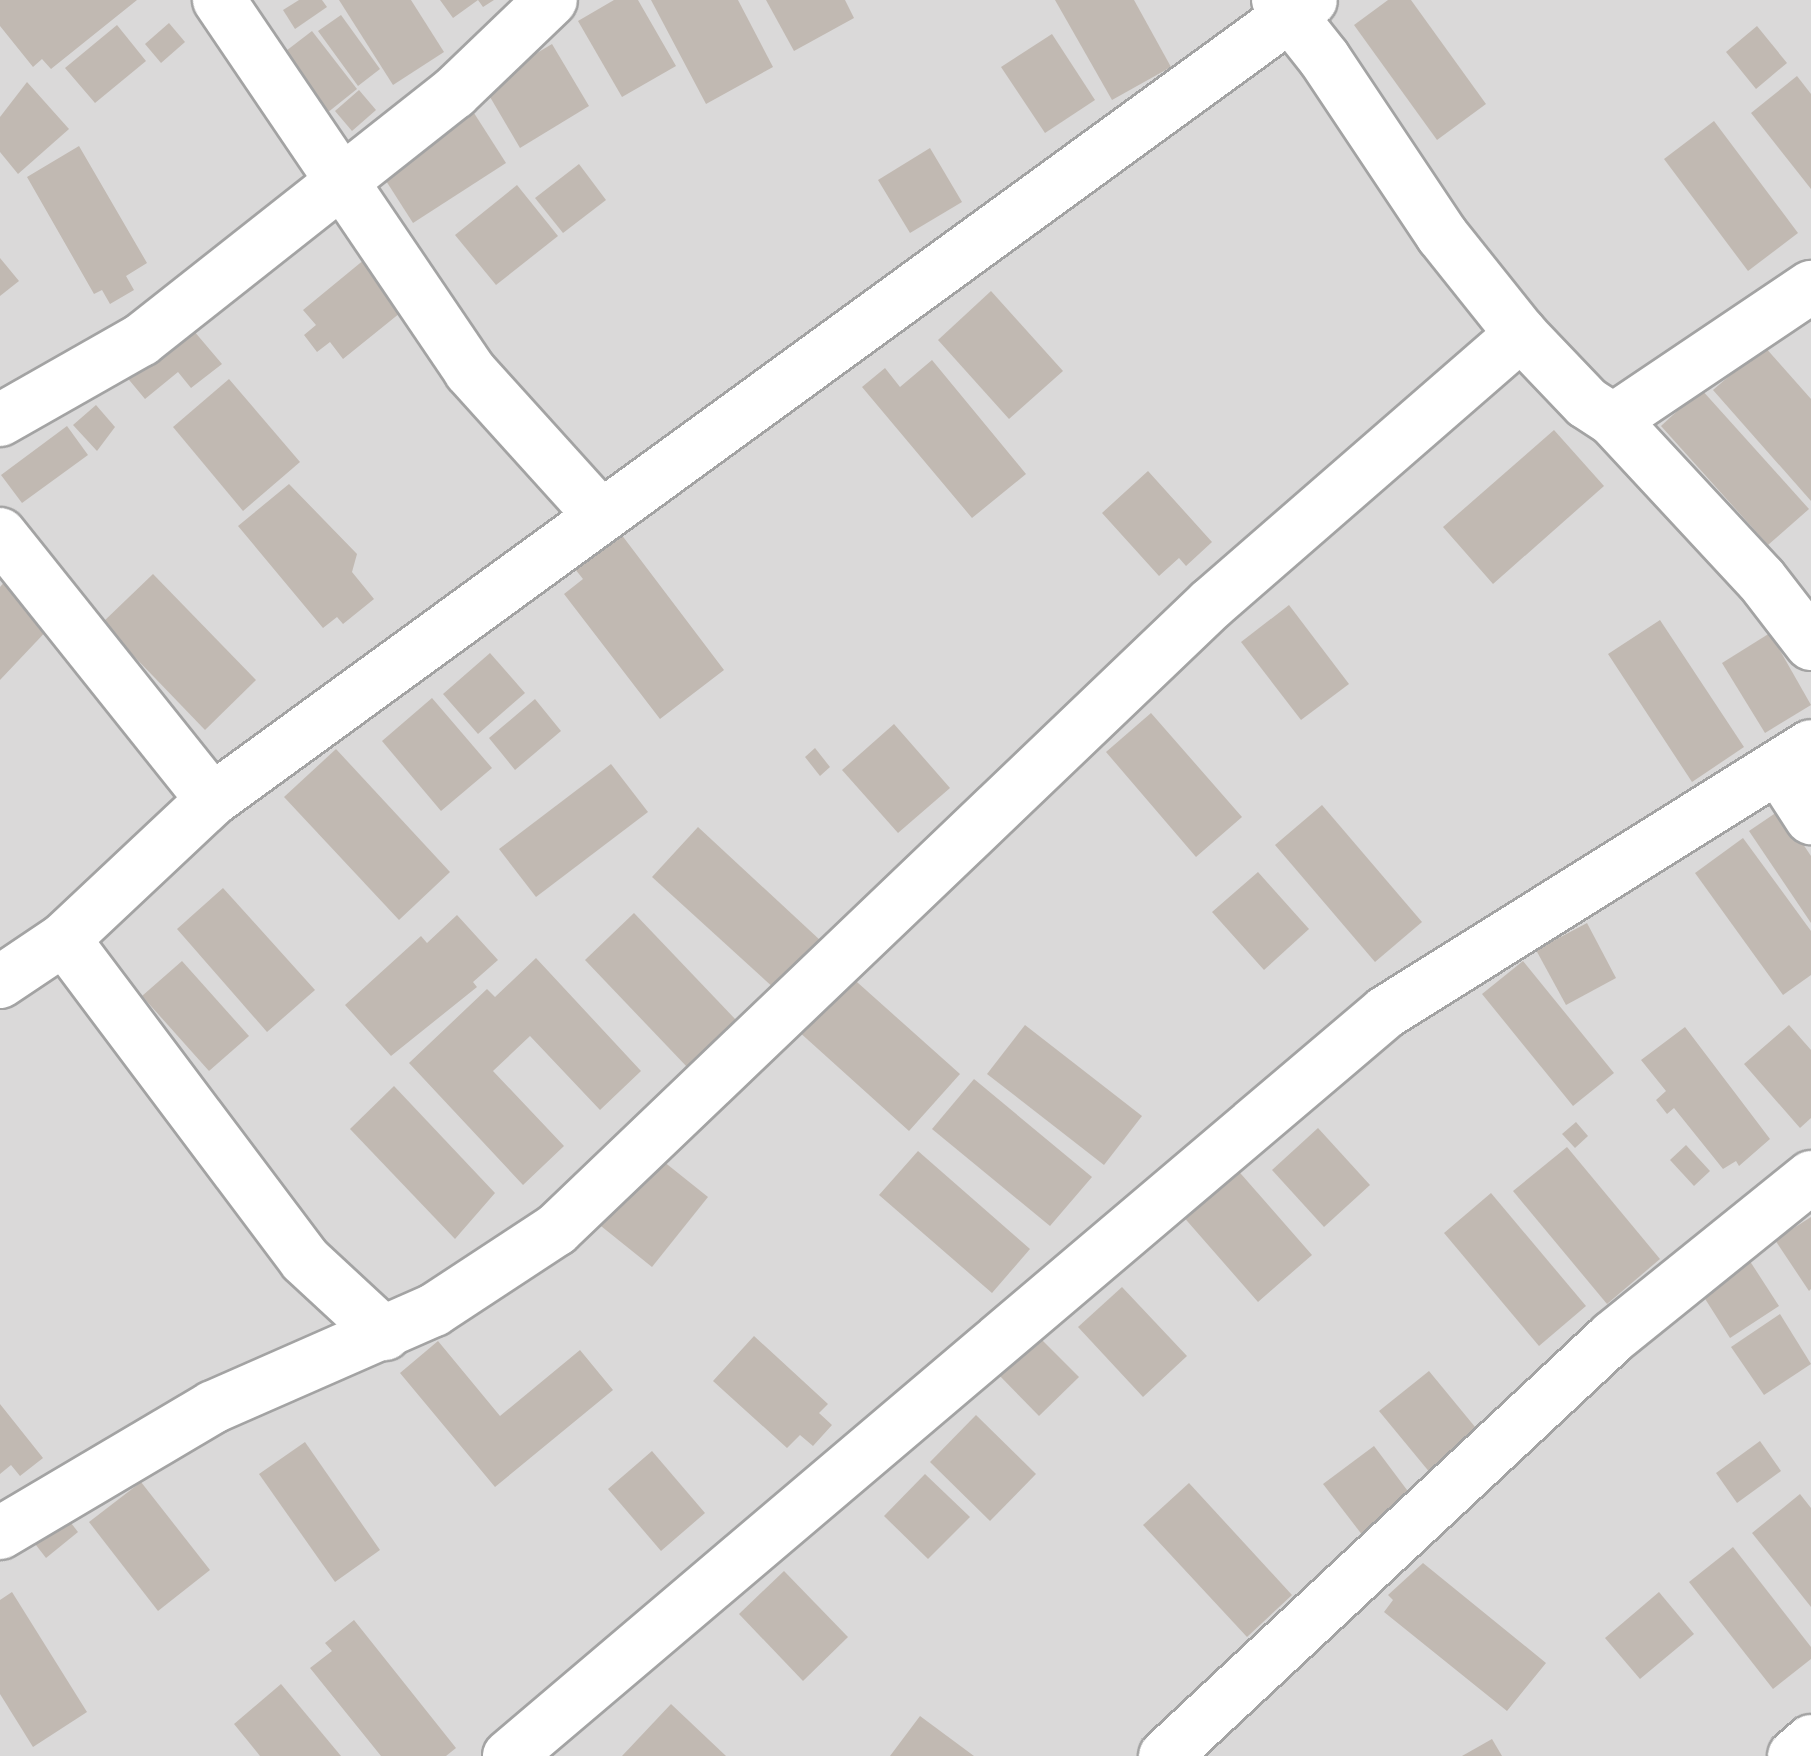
<!DOCTYPE html>
<html>
<head>
<meta charset="utf-8">
<style>
	body { margin:0 }
	#map { position:relative; width:1811px; height:1756px; overflow:hidden; background:#edeae2; font-family:"Source Sans 3",sans-serif }
	div>[style] { position:absolute }
	[style*='--x'] { left:calc(var(--x)*1px); top:calc(var(--y)*1px); width:calc(var(--w)*1px); rotate:calc(var(--a)*1deg) }
	.residential>* { inset:0; background:#dad9d9 }
	.building>* { inset:0; background:#c1b9b2 }
	.roads { filter:drop-shadow(2px 0 #a3a3a3) drop-shadow(-2px 0 #a3a3a3) drop-shadow(0 2px #a3a3a3) drop-shadow(0 -2px #a3a3a3) }
	.minor>* { height:52px; margin:-26px; padding:0 26px; transform-origin:26px; border-radius:26px; background:#fff }
	span { translate:-50% -50%; white-space:nowrap; text-align:center; line-height:1.15; -webkit-text-stroke:10px #fff; paint-order:stroke }
</style>
</head>
<body>
<div id="map">
	<div class="residential">
		<i style="clip-path:polygon(0 0,1811px 0,1811px 1756px,0 1756px)"></i>
	</div>
	<div class="building">
		<i style="clip-path:polygon(0 0,137px 0,51px 69px,42px 59px,33px 67px,0 26px)"></i>
		<i style="clip-path:polygon(299px 0,322px 0,327px 7px,295px 29px,283px 10px)"></i>
		<i style="clip-path:polygon(339px 0,411px 0,444px 52px,393px 85px)"></i>
		<i style="clip-path:polygon(440px 0,494px 0,483px 7px,478px 0,453px 18px)"></i>
		<i style="clip-path:polygon(614px 0,638px 0,676px 66px,622px 97px,578px 21px)"></i>
		<i style="clip-path:polygon(651px 0,738px 0,773px 67px,706px 104px)"></i>
		<i style="clip-path:polygon(766px 0,845px 0,854px 18px,794px 51px)"></i>
		<i style="clip-path:polygon(1055px 0,1134px 0,1171px 67px,1112px 100px)"></i>
		<i style="clip-path:polygon(1388px 0,1411px 0,1486px 104px,1437px 140px,1354px 25px)"></i>
		<i style="clip-path:polygon(341px 15px,380px 69px,358px 86px,318px 31px)"></i>
		<i style="clip-path:polygon(169px 23px,185px 42px,161px 63px,145px 44px)"></i>
		<i style="clip-path:polygon(117px 25px,146px 61px,95px 103px,65px 68px)"></i>
		<i style="clip-path:polygon(1757px 26px,1787px 63px,1756px 89px,1726px 52px)"></i>
		<i style="clip-path:polygon(312px 31px,357px 89px,327px 113px,282px 54px)"></i>
		<i style="clip-path:polygon(1052px 34px,1095px 100px,1045px 133px,1001px 67px)"></i>
		<i style="clip-path:polygon(552px 44px,589px 106px,520px 148px,483px 85px)"></i>
		<i style="clip-path:polygon(1797px 76px,1811px 94px,1811px 189px,1751px 113px)"></i>
		<i style="clip-path:polygon(27px 82px,69px 129px,18px 174px,0 152px,0 117px)"></i>
		<i style="clip-path:polygon(359px 90px,376px 110px,352px 131px,335px 111px)"></i>
		<i style="clip-path:polygon(474px 113px,506px 163px,413px 223px,381px 173px)"></i>
		<i style="clip-path:polygon(1714px 121px,1798px 233px,1748px 271px,1664px 159px)"></i>
		<i style="clip-path:polygon(79px 146px,147px 263px,126px 276px,134px 290px,110px 304px,102px 290px,94px 294px,27px 177px)"></i>
		<i style="clip-path:polygon(930px 148px,962px 202px,910px 233px,878px 180px)"></i>
		<i style="clip-path:polygon(579px 164px,606px 200px,563px 233px,535px 198px)"></i>
		<i style="clip-path:polygon(517px 185px,558px 236px,496px 285px,455px 235px)"></i>
		<i style="clip-path:polygon(0 258px,19px 281px,0 296px)"></i>
		<i style="clip-path:polygon(365px 259px,405px 309px,343px 359px,330px 342px,317px 352px,304px 335px,316px 325px,303px 310px)"></i>
		<i style="clip-path:polygon(991px 291px,1063px 371px,1009px 419px,938px 340px)"></i>
		<i style="clip-path:polygon(188px 324px,222px 364px,191px 388px,178px 372px,145px 399px,125px 375px)"></i>
		<i style="clip-path:polygon(1764px 346px,1811px 399px,1811px 501px,1713px 390px)"></i>
		<i style="clip-path:polygon(932px 360px,1026px 474px,972px 518px,862px 387px,885px 368px,900px 387px)"></i>
		<i style="clip-path:polygon(229px 379px,300px 462px,243px 511px,173px 427px)"></i>
		<i style="clip-path:polygon(1701px 389px,1809px 509px,1768px 545px,1661px 426px)"></i>
		<i style="clip-path:polygon(96px 405px,115px 427px,97px 451px,73px 425px)"></i>
		<i style="clip-path:polygon(67px 426px,88px 455px,22px 503px,1px 475px)"></i>
		<i style="clip-path:polygon(1554px 430px,1604px 486px,1493px 584px,1443px 527px)"></i>
		<i style="clip-path:polygon(1148px 471px,1212px 542px,1186px 566px,1179px 558px,1159px 576px,1102px 513px)"></i>
		<i style="clip-path:polygon(289px 484px,357px 554px,352px 572px,374px 599px,343px 624px,337px 617px,323px 628px,238px 526px)"></i>
		<i style="clip-path:polygon(621px 534px,724px 670px,660px 719px,564px 594px,583px 579px,575px 569px)"></i>
		<i style="clip-path:polygon(153px 574px,256px 680px,205px 730px,102px 623px)"></i>
		<i style="clip-path:polygon(6px 580px,53px 624px,0 680px,0 587px)"></i>
		<i style="clip-path:polygon(1289px 605px,1349px 684px,1301px 720px,1241px 642px)"></i>
		<i style="clip-path:polygon(1660px 620px,1744px 747px,1692px 782px,1608px 654px)"></i>
		<i style="clip-path:polygon(1770px 633px,1811px 705px,1765px 733px,1722px 663px)"></i>
		<i style="clip-path:polygon(490px 653px,525px 693px,478px 734px,443px 694px)"></i>
		<i style="clip-path:polygon(432px 698px,492px 768px,441px 811px,382px 741px)"></i>
		<i style="clip-path:polygon(535px 699px,561px 731px,515px 770px,489px 738px)"></i>
		<i style="clip-path:polygon(1151px 713px,1242px 817px,1196px 857px,1106px 752px)"></i>
		<i style="clip-path:polygon(894px 724px,950px 788px,898px 833px,842px 770px)"></i>
		<i style="clip-path:polygon(815px 748px,830px 767px,820px 776px,805px 757px)"></i>
		<i style="clip-path:polygon(336px 749px,450px 872px,399px 920px,284px 797px)"></i>
		<i style="clip-path:polygon(611px 764px,648px 812px,536px 897px,499px 849px)"></i>
		<i style="clip-path:polygon(1322px 805px,1422px 922px,1375px 962px,1275px 845px)"></i>
		<i style="clip-path:polygon(1780px 810px,1811px 856px,1811px 923px,1749px 831px)"></i>
		<i style="clip-path:polygon(698px 827px,821px 941px,776px 990px,652px 877px)"></i>
		<i style="clip-path:polygon(1743px 838px,1811px 931px,1811px 975px,1783px 995px,1695px 873px)"></i>
		<i style="clip-path:polygon(1258px 872px,1309px 929px,1264px 970px,1212px 912px)"></i>
		<i style="clip-path:polygon(223px 888px,315px 990px,267px 1032px,177px 929px)"></i>
		<i style="clip-path:polygon(634px 913px,737px 1021px,688px 1068px,585px 960px)"></i>
		<i style="clip-path:polygon(457px 915px,498px 960px,473px 982px,477px 987px,391px 1056px,345px 1005px,421px 936px,427px 943px)"></i>
		<i style="clip-path:polygon(1587px 923px,1616px 978px,1566px 1005px,1536px 950px)"></i>
		<i style="clip-path:polygon(536px 958px,641px 1071px,600px 1110px,530px 1036px,493px 1071px,564px 1146px,523px 1185px,409px 1063px,487px 989px,495px 997px)"></i>
		<i style="clip-path:polygon(182px 961px,249px 1036px,209px 1071px,142px 996px)"></i>
		<i style="clip-path:polygon(1523px 961px,1614px 1073px,1573px 1106px,1482px 994px)"></i>
		<i style="clip-path:polygon(848px 974px,960px 1074px,909px 1131px,797px 1030px)"></i>
		<i style="clip-path:polygon(1025px 1025px,1142px 1116px,1104px 1165px,987px 1074px)"></i>
		<i style="clip-path:polygon(1789px 1025px,1811px 1050px,1811px 1118px,1800px 1128px,1744px 1064px)"></i>
		<i style="clip-path:polygon(1685px 1027px,1770px 1139px,1739px 1166px,1736px 1161px,1723px 1169px,1674px 1108px,1667px 1114px,1656px 1100px,1666px 1091px,1641px 1060px)"></i>
		<i style="clip-path:polygon(974px 1079px,1092px 1177px,1050px 1226px,932px 1129px)"></i>
		<i style="clip-path:polygon(394px 1086px,495px 1193px,455px 1239px,350px 1129px)"></i>
		<i style="clip-path:polygon(1576px 1122px,1588px 1136px,1575px 1148px,1562px 1134px)"></i>
		<i style="clip-path:polygon(1318px 1128px,1370px 1185px,1324px 1227px,1272px 1170px)"></i>
		<i style="clip-path:polygon(1686px 1145px,1710px 1171px,1694px 1186px,1670px 1160px)"></i>
		<i style="clip-path:polygon(1567px 1147px,1660px 1259px,1607px 1304px,1513px 1191px)"></i>
		<i style="clip-path:polygon(918px 1151px,1030px 1249px,992px 1293px,879px 1195px)"></i>
		<i style="clip-path:polygon(653px 1153px,708px 1197px,652px 1267px,596px 1222px)"></i>
		<i style="clip-path:polygon(1234px 1166px,1312px 1255px,1258px 1302px,1181px 1214px)"></i>
		<i style="clip-path:polygon(1491px 1193px,1586px 1306px,1539px 1346px,1444px 1233px)"></i>
		<i style="clip-path:polygon(1811px 1217px,1811px 1289px,1809px 1291px,1775px 1240px)"></i>
		<i style="clip-path:polygon(1744px 1252px,1779px 1306px,1730px 1338px,1695px 1283px)"></i>
		<i style="clip-path:polygon(1122px 1287px,1187px 1356px,1143px 1397px,1078px 1327px)"></i>
		<i style="clip-path:polygon(1780px 1314px,1811px 1364px,1764px 1395px,1731px 1347px)"></i>
		<i style="clip-path:polygon(1037px 1335px,1079px 1377px,1039px 1416px,997px 1373px)"></i>
		<i style="clip-path:polygon(754px 1336px,828px 1404px,819px 1413px,832px 1425px,813px 1446px,800px 1435px,787px 1448px,713px 1381px)"></i>
		<i style="clip-path:polygon(438px 1341px,500px 1416px,580px 1350px,613px 1390px,495px 1487px,400px 1373px)"></i>
		<i style="clip-path:polygon(1429px 1371px,1480px 1433px,1431px 1474px,1379px 1411px)"></i>
		<i style="clip-path:polygon(0 1404px,43px 1458px,20px 1476px,11px 1465px,0 1474px)"></i>
		<i style="clip-path:polygon(976px 1415px,1036px 1474px,990px 1521px,930px 1462px)"></i>
		<i style="clip-path:polygon(1760px 1441px,1781px 1471px,1737px 1503px,1716px 1473px)"></i>
		<i style="clip-path:polygon(305px 1442px,380px 1550px,335px 1582px,259px 1474px)"></i>
		<i style="clip-path:polygon(1374px 1446px,1413px 1498px,1363px 1536px,1323px 1484px)"></i>
		<i style="clip-path:polygon(652px 1451px,705px 1513px,661px 1551px,608px 1489px)"></i>
		<i style="clip-path:polygon(925px 1474px,970px 1517px,928px 1559px,884px 1516px)"></i>
		<i style="clip-path:polygon(141px 1482px,210px 1570px,158px 1611px,89px 1522px)"></i>
		<i style="clip-path:polygon(1189px 1483px,1292px 1595px,1247px 1637px,1143px 1525px)"></i>
		<i style="clip-path:polygon(1800px 1494px,1811px 1508px,1811px 1607px,1752px 1533px)"></i>
		<i style="clip-path:polygon(61px 1510px,78px 1532px,46px 1558px,29px 1536px)"></i>
		<i style="clip-path:polygon(1733px 1547px,1811px 1647px,1811px 1659px,1773px 1689px,1689px 1582px)"></i>
		<i style="clip-path:polygon(1423px 1563px,1546px 1663px,1507px 1711px,1384px 1612px,1393px 1600px,1388px 1595px)"></i>
		<i style="clip-path:polygon(784px 1571px,848px 1637px,803px 1681px,739px 1614px)"></i>
		<i style="clip-path:polygon(12px 1592px,87px 1712px,33px 1747px,0 1694px,0 1600px)"></i>
		<i style="clip-path:polygon(1659px 1592px,1694px 1634px,1640px 1679px,1605px 1638px)"></i>
		<i style="clip-path:polygon(354px 1620px,456px 1748px,446px 1756px,381px 1756px,310px 1668px,332px 1651px,325px 1643px)"></i>
		<i style="clip-path:polygon(281px 1684px,341px 1756px,260px 1756px,234px 1724px)"></i>
		<i style="clip-path:polygon(671px 1704px,726px 1756px,622px 1756px)"></i>
		<i style="clip-path:polygon(920px 1716px,974px 1756px,890px 1756px)"></i>
		<i style="clip-path:polygon(1492px 1739px,1502px 1756px,1462px 1756px)"></i>
	</div>
	<div class="roads">
		<div class="minor">
			<i style="--x:219;--y:0;--w:448;--a:55.9"></i>
			<i style="--x:470;--y:371;--w:195;--a:47.9"></i>
			<i style="--x:1278;--y:0;--w:74;--a:51.6"></i>
			<i style="--x:1324;--y:58;--w:213;--a:56.3"></i>
			<i style="--x:1442;--y:235;--w:127;--a:51.4"></i>
			<i style="--x:1521;--y:334;--w:95;--a:46.3"></i>
			<i style="--x:1587;--y:403;--w:31;--a:33"></i>
			<i style="--x:1613;--y:420;--w:217;--a:47.1"></i>
			<i style="--x:1761;--y:579;--w:82;--a:52.4"></i>
			<i style="--x:0;--y:420;--w:162;--a:-29.6"></i>
			<i style="--x:141;--y:340;--w:399;--a:-38.3"></i>
			<i style="--x:454;--y:93;--w:134;--a:-43.8"></i>
			<i style="--x:1613;--y:420;--w:239;--a:-33.9"></i>
			<i style="--x:0;--y:534;--w:340;--a:51.4"></i>
			<i style="--x:1778;--y:767;--w:61;--a:57.1"></i>
			<i style="--x:64;--y:939;--w:401;--a:53.1"></i>
			<i style="--x:305;--y:1260;--w:109;--a:42.8"></i>
			<i style="--x:0;--y:982;--w:77;--a:-33.9"></i>
			<i style="--x:64;--y:939;--w:203;--a:-43.2"></i>
			<i style="--x:212;--y:800;--w:1359;--a:-36.05"></i>
			<i style="--x:0;--y:1533;--w:247;--a:-30.6"></i>
			<i style="--x:213;--y:1407;--w:241;--a:-23.7"></i>
			<i style="--x:434;--y:1310;--w:146;--a:-33.3"></i>
			<i style="--x:556;--y:1230;--w:907;--a:-43.71"></i>
			<i style="--x:1212;--y:603;--w:410;--a:-41"></i>
			<i style="--x:509;--y:1756;--w:1150;--a:-40.31"></i>
			<i style="--x:1386;--y:1012;--w:501;--a:-32.04"></i>
			<i style="--x:1165;--y:1756;--w:613;--a:-43.08"></i>
			<i style="--x:1613;--y:1337;--w:255;--a:-38.9"></i>
			<i style="--x:1794;--y:1756;--w:23;--a:-41"></i>
		</div>
	</div>
</div>
</body>
</html>
